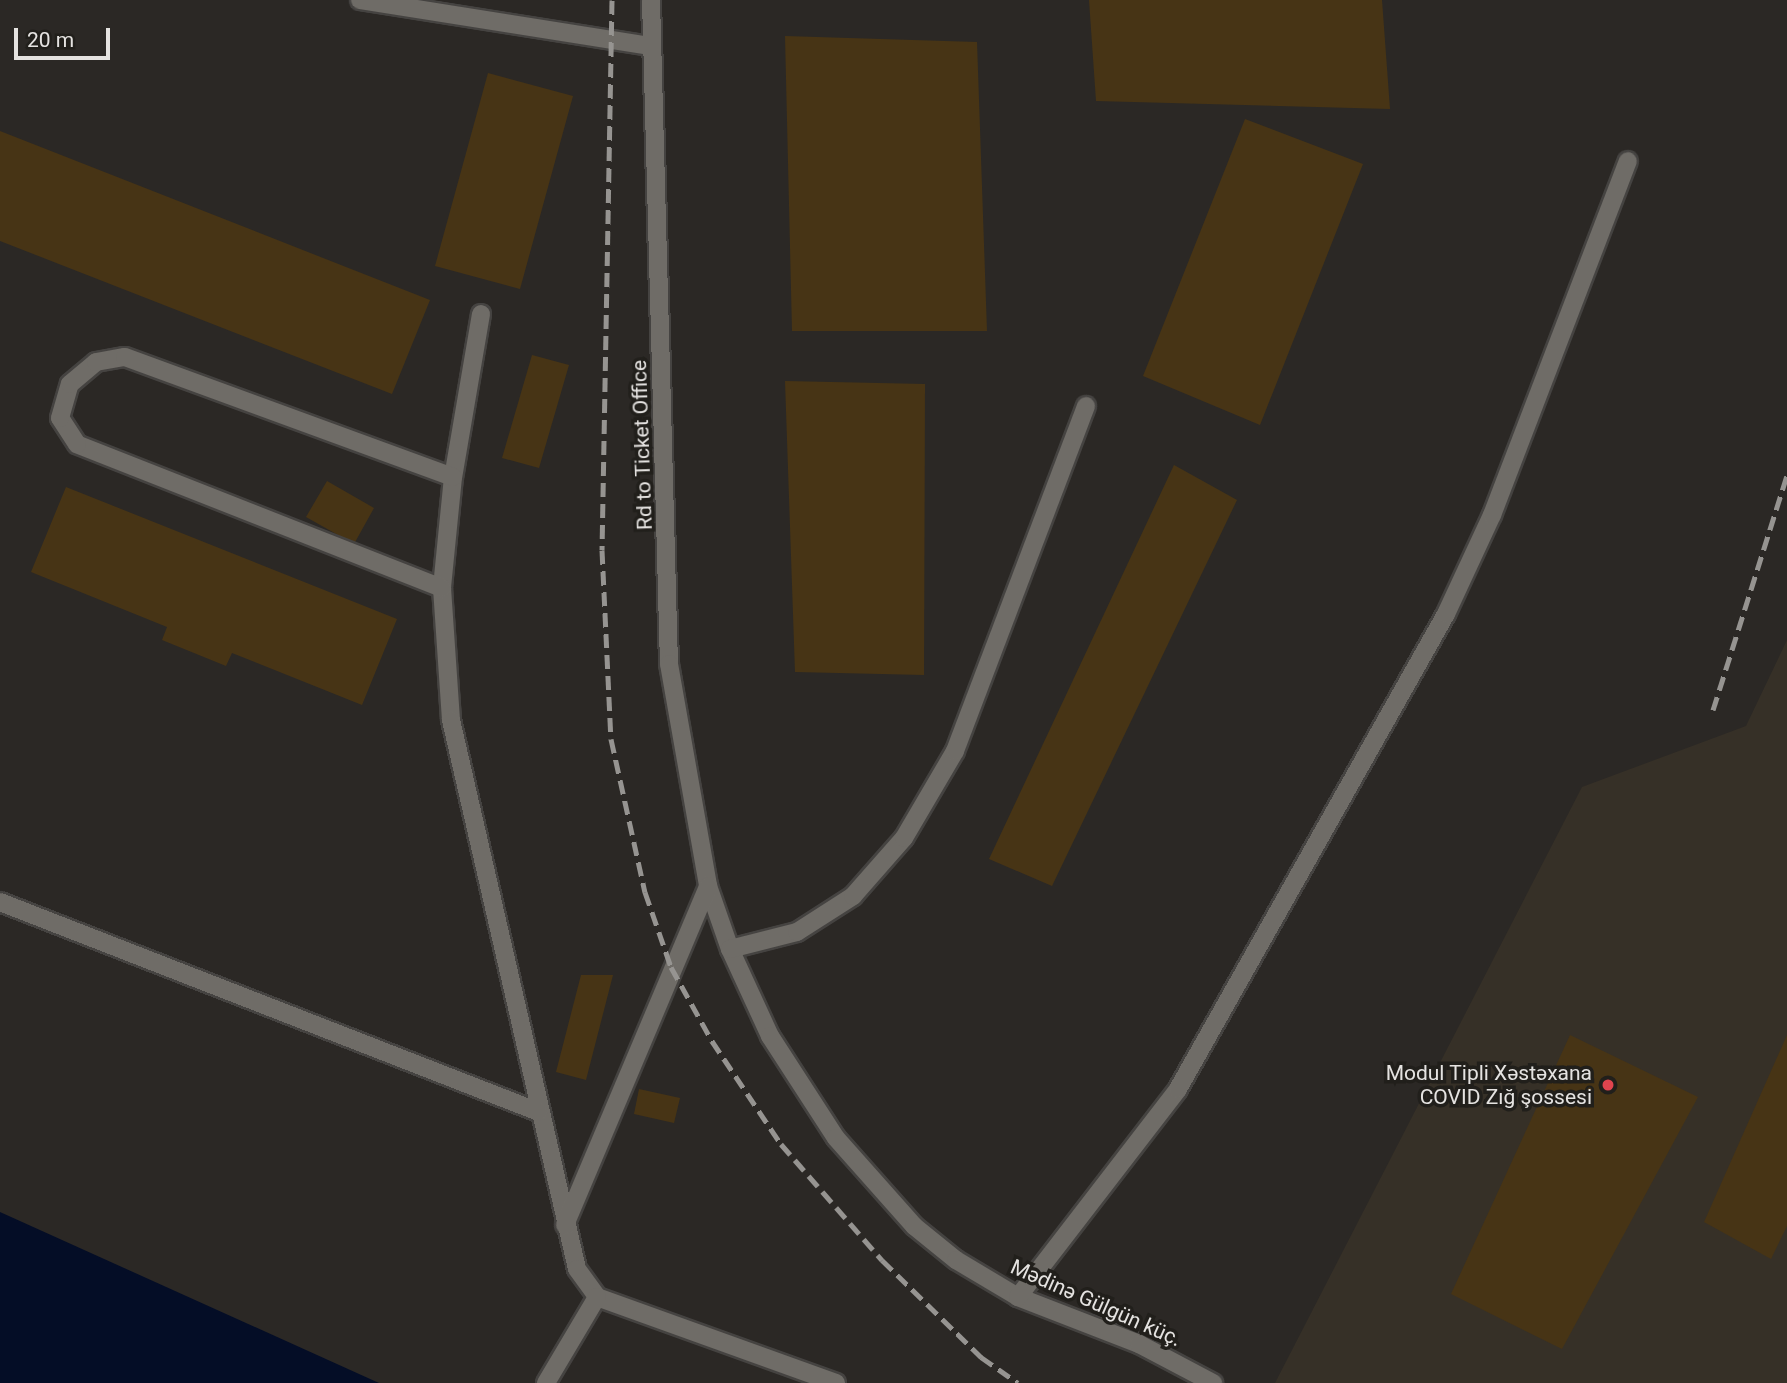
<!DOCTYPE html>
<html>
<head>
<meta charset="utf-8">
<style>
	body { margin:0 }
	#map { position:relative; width:1787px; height:1383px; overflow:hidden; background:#2b2825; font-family:Roboto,sans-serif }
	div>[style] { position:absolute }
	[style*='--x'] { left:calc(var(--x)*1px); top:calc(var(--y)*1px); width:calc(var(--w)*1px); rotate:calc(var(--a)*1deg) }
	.built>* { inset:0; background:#363027 }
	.water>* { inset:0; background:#040d26 }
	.building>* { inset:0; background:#473415 }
	.roads { filter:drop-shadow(2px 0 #454341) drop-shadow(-2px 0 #454341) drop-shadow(0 2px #454341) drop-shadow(0 -2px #454341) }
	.minor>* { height:18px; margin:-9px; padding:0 9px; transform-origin:9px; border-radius:9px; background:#6f6c67 }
	.rail>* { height:5px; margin-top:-2.5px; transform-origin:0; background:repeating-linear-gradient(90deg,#969491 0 14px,transparent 0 21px) }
	.dots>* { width:19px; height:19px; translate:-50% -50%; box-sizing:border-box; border:4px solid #211f1b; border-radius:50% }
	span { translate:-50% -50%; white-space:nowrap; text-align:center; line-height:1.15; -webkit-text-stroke:7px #211f1b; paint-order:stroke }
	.street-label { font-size:21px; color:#e5e3e1 }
	.poi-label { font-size:21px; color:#e5e3e1 }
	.right { translate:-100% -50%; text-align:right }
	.scale { position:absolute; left:14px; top:28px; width:96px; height:32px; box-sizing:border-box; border:4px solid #e5e3e1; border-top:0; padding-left:9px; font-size:21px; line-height:24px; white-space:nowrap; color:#e5e3e1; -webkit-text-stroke:5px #211f1b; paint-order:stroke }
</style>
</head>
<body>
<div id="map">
	<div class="built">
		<i style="clip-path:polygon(1787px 640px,1787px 1383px,1275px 1383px,1582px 787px,1746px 726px)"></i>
	</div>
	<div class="water">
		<i style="clip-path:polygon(0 1212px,379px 1383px,0 1383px)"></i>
	</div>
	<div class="building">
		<i style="clip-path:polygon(1089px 0,1382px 0,1390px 109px,1096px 101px)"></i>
		<i style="clip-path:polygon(785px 36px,977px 42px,987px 331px,792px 331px)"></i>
		<i style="clip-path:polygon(488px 73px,573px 96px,520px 289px,435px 266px)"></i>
		<i style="clip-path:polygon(1245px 119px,1363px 164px,1260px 425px,1143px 376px)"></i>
		<i style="clip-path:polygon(0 131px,430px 300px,392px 394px,0 241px)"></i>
		<i style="clip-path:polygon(532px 355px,569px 365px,539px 468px,502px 458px)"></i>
		<i style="clip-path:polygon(785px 381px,925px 384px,924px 675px,795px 672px)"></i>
		<i style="clip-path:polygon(1174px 465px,1237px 500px,1052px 886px,989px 859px)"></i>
		<i style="clip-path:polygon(327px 481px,374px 508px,354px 544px,306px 517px)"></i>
		<i style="clip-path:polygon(66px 487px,397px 619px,362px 705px,232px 653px,226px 666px,162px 640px,167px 627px,31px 572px)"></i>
		<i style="clip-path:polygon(581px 975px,613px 975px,586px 1080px,556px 1072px)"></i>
		<i style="clip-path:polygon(1570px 1035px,1698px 1097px,1562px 1349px,1451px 1294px)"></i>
		<i style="clip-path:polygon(1787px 1035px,1787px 1226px,1771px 1259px,1704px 1222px)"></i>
		<i style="clip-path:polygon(639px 1089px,680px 1098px,674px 1123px,634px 1114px)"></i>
	</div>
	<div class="roads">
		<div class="minor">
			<i style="--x:360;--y:0;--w:295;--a:9"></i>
			<i style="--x:651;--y:0;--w:664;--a:88.45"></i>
			<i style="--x:669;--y:664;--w:225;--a:80"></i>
			<i style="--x:708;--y:886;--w:67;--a:70.8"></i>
			<i style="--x:730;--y:949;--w:96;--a:65.3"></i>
			<i style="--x:770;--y:1036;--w:121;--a:57.1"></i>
			<i style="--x:836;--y:1138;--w:118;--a:48.4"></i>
			<i style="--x:914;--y:1226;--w:54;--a:39"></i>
			<i style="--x:956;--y:1260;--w:72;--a:30.8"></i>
			<i style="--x:1018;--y:1297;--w:130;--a:21.2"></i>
			<i style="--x:1139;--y:1344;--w:84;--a:27.8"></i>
			<i style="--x:481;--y:314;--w:165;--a:99.7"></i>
			<i style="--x:453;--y:477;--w:112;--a:95.7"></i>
			<i style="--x:442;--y:588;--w:132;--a:86.1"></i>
			<i style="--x:451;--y:720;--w:563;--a:77.07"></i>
			<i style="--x:577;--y:1269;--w:34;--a:54"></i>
			<i style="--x:597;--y:1297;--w:254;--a:19.8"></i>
			<i style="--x:442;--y:588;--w:392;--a:-158.5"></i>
			<i style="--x:77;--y:444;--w:31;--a:-123"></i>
			<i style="--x:60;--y:418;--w:35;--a:-74"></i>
			<i style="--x:70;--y:384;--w:34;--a:-40"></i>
			<i style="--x:96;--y:362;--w:29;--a:-10"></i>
			<i style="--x:125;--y:357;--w:349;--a:20.1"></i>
			<i style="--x:0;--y:902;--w:578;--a:21.29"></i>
			<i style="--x:730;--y:949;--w:69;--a:-14.2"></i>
			<i style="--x:797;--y:932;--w:67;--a:-32.7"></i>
			<i style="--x:853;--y:896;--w:77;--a:-48.7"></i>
			<i style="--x:904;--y:838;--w:101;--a:-59.6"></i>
			<i style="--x:955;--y:751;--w:369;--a:-69.2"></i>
			<i style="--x:565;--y:1225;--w:368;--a:-67.1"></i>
			<i style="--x:1018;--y:1297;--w:262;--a:-52.4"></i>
			<i style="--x:1178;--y:1089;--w:545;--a:-60.57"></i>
			<i style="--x:1446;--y:614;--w:109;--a:-65.1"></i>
			<i style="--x:1492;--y:515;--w:379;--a:-69"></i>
			<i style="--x:546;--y:1383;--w:100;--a:-59.3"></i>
		</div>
	</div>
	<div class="rail">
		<i style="--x:612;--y:0;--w:550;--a:91.04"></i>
		<i style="--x:602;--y:550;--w:189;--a:87.3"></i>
		<i style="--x:611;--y:739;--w:157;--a:77.5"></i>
		<i style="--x:645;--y:892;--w:79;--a:70.9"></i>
		<i style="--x:671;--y:967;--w:85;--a:61"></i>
		<i style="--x:712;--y:1041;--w:124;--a:56.2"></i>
		<i style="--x:781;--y:1144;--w:154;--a:49"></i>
		<i style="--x:882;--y:1260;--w:139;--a:44.4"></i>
		<i style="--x:981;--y:1357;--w:45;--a:35.1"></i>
		<i style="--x:1713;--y:710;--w:246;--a:-72.5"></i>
	</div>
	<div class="dots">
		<i style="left:1608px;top:1085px;background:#e0444e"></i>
	</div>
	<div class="street-label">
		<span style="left:642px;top:445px;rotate:-92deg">Rd to Ticket Office</span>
		<span style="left:1096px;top:1303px;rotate:24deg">Mədinə Gülgün küç.</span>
	</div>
	<div class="poi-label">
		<span class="right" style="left:1592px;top:1085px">Modul Tipli Xəstəxana<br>COVID Zığ şossesi</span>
	</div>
	<div class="scale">20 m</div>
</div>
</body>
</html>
